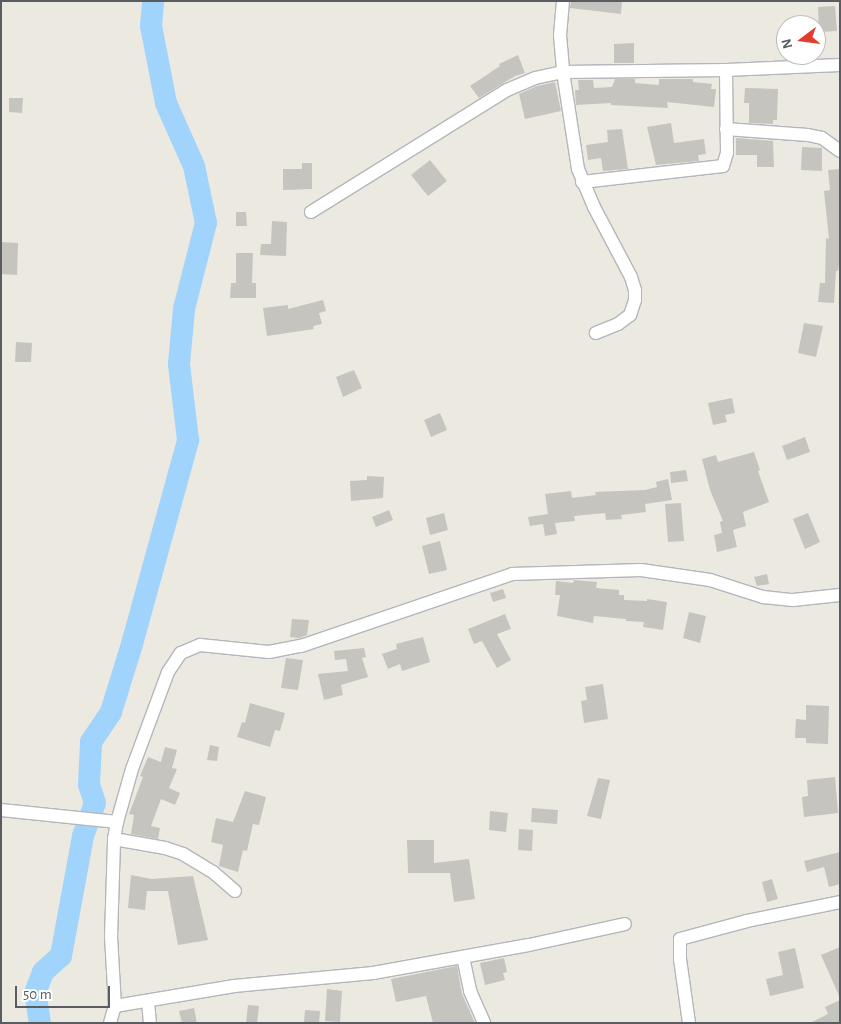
<!DOCTYPE html>
<html>
<head>
<meta charset="utf-8">
<style>
	body { margin:0 }
	#map { position:relative; width:841px; height:1024px; overflow:hidden; background:#ece9e0; font-family:"Alegreya Sans",sans-serif }
	div>[style] { position:absolute }
	[style*='--x'] { left:calc(var(--x)*1px); top:calc(var(--y)*1px); width:calc(var(--w)*1px); rotate:calc(var(--a)*1deg) }
	.river>* { height:22px; margin:-11px; padding:0 11px; transform-origin:11px; border-radius:11px; background:#a0d4fc }
	.building>* { inset:0; background:#c6c4be }
	.roads { filter:drop-shadow(1px 0 #b3b6bb) drop-shadow(-1px 0 #b3b6bb) drop-shadow(0 1px #b3b6bb) drop-shadow(0 -1px #b3b6bb) }
	.minor>* { height:12px; margin:-6px; padding:0 6px; transform-origin:6px; border-radius:6px; background:#fff }
	span { translate:-50% -50%; white-space:nowrap; text-align:center; line-height:1.15; -webkit-text-stroke:4px #fff; paint-order:stroke }
	.frame { position:absolute; inset:0; border:2px solid #595c61; pointer-events:none }
	.north { position:absolute; left:776px; top:15px; width:50px; height:50px; box-sizing:border-box; background:#fff; border:1px solid #bdbec0; border-radius:50%; rotate:255deg; font-size:14px; font-weight:700; line-height:20px; text-align:center; color:#595c61 }
	.north::after { content:''; display:block; margin:auto; width:18px; height:22px; background:#e33c2f; clip-path:polygon(50% 0,100% 100%,50% 72%,0 100%) }
	.scale { position:absolute; left:15px; top:986px; width:95px; height:22px; box-sizing:border-box; border:2px solid #595c61; border-top:0; padding-left:6px; font-size:15px; line-height:18px; white-space:nowrap; color:#595c61; -webkit-text-stroke:4px #fff; paint-order:stroke }
</style>
</head>
<body>
<div id="map">
	<div class="river">
		<i style="--x:40;--y:1023;--w:30;--a:-99"></i>
		<i style="--x:35;--y:993;--w:22;--a:-69"></i>
		<i style="--x:43;--y:972;--w:24;--a:-42"></i>
		<i style="--x:61;--y:956;--w:122;--a:-79.6"></i>
		<i style="--x:83;--y:836;--w:35;--a:-70"></i>
		<i style="--x:95;--y:803;--w:19;--a:-108"></i>
		<i style="--x:89;--y:785;--w:43;--a:-87.3"></i>
		<i style="--x:91;--y:742;--w:36;--a:-56"></i>
		<i style="--x:111;--y:712;--w:71;--a:-72.8"></i>
		<i style="--x:132;--y:644;--w:212;--a:-74.6"></i>
		<i style="--x:188;--y:440;--w:77;--a:-96.8"></i>
		<i style="--x:179;--y:364;--w:55;--a:-84.8"></i>
		<i style="--x:184;--y:309;--w:89;--a:-75.7"></i>
		<i style="--x:206;--y:223;--w:58;--a:-101.9"></i>
		<i style="--x:194;--y:166;--w:69;--a:-114"></i>
		<i style="--x:166;--y:103;--w:78;--a:-101"></i>
		<i style="--x:151;--y:26;--w:25;--a:-85"></i>
	</div>
	<div class="building">
		<i style="clip-path:polygon(571px 1px,622px 1px,621px 14px,570px 8px)"></i>
		<i style="clip-path:polygon(835px 6px,837px 31px,819px 32px,818px 7px)"></i>
		<i style="clip-path:polygon(634px 43px,634px 63px,614px 63px,614px 44px)"></i>
		<i style="clip-path:polygon(518px 55px,525px 73px,515px 76px,479px 98px,470px 86px,500px 66px,499px 64px)"></i>
		<i style="clip-path:polygon(615px 79px,635px 79px,635px 83px,659px 85px,659px 79px,693px 79px,693px 82px,712px 84px,711px 89px,716px 89px,714px 107px,667px 102px,668px 108px,611px 105px,611px 103px,576px 105px,575px 90px,579px 90px,578px 80px,593px 80px,594px 88px,612px 87px)"></i>
		<i style="clip-path:polygon(555px 82px,561px 111px,525px 119px,519px 94px,537px 86px)"></i>
		<i style="clip-path:polygon(745px 88px,778px 89px,777px 120px,773px 120px,773px 124px,749px 123px,749px 103px,744px 103px)"></i>
		<i style="clip-path:polygon(9px 98px,23px 98px,22px 113px,9px 112px)"></i>
		<i style="clip-path:polygon(671px 123px,674px 143px,704px 139px,706px 154px,698px 155px,699px 161px,656px 165px,647px 127px)"></i>
		<i style="clip-path:polygon(622px 129px,628px 169px,603px 171px,601px 158px,588px 160px,586px 145px,608px 142px,607px 130px)"></i>
		<i style="clip-path:polygon(736px 138px,773px 141px,774px 167px,757px 167px,757px 155px,736px 155px)"></i>
		<i style="clip-path:polygon(802px 147px,822px 148px,822px 171px,801px 170px)"></i>
		<i style="clip-path:polygon(430px 160px,447px 181px,428px 196px,411px 175px)"></i>
		<i style="clip-path:polygon(302px 163px,312px 163px,312px 189px,283px 190px,283px 169px,302px 169px)"></i>
		<i style="clip-path:polygon(840px 169px,840px 257px,838px 271px,836px 271px,834px 303px,818px 302px,820px 283px,825px 283px,826px 238px,829px 239px,824px 191px,830px 190px,828px 170px)"></i>
		<i style="clip-path:polygon(236px 212px,246px 212px,247px 226px,236px 226px)"></i>
		<i style="clip-path:polygon(272px 221px,287px 222px,286px 256px,260px 255px,261px 244px,271px 244px)"></i>
		<i style="clip-path:polygon(1px 242px,18px 243px,17px 275px,1px 274px)"></i>
		<i style="clip-path:polygon(236px 253px,253px 253px,252px 283px,256px 283px,256px 298px,230px 298px,231px 283px,236px 283px)"></i>
		<i style="clip-path:polygon(323px 300px,326px 311px,319px 313px,322px 324px,313px 326px,314px 329px,267px 336px,263px 308px,288px 305px,288px 309px)"></i>
		<i style="clip-path:polygon(804px 323px,823px 326px,816px 357px,798px 353px)"></i>
		<i style="clip-path:polygon(16px 342px,32px 343px,31px 362px,15px 362px)"></i>
		<i style="clip-path:polygon(354px 370px,362px 388px,343px 397px,336px 377px)"></i>
		<i style="clip-path:polygon(732px 398px,735px 413px,725px 415px,727px 422px,713px 425px,708px 403px)"></i>
		<i style="clip-path:polygon(440px 413px,447px 430px,431px 437px,424px 420px)"></i>
		<i style="clip-path:polygon(805px 437px,810px 452px,787px 460px,782px 446px)"></i>
		<i style="clip-path:polygon(754px 452px,760px 470px,758px 471px,769px 502px,743px 512px,746px 526px,733px 530px,737px 547px,717px 552px,714px 535px,722px 533px,720px 522px,723px 521px,710px 490px,702px 459px,716px 455px,718px 462px)"></i>
		<i style="clip-path:polygon(686px 470px,688px 481px,671px 483px,670px 472px)"></i>
		<i style="clip-path:polygon(367px 476px,384px 477px,383px 498px,351px 501px,350px 481px,367px 480px)"></i>
		<i style="clip-path:polygon(668px 479px,672px 500px,645px 504px,646px 512px,621px 515px,622px 519px,606px 520px,605px 513px,574px 516px,575px 521px,555px 523px,557px 534px,545px 536px,543px 524px,530px 526px,528px 517px,548px 514px,545px 494px,571px 491px,572px 498px,596px 495px,595px 492px,645px 490px,657px 487px,656px 482px)"></i>
		<i style="clip-path:polygon(681px 503px,684px 541px,668px 542px,665px 504px)"></i>
		<i style="clip-path:polygon(389px 510px,393px 520px,376px 527px,372px 517px)"></i>
		<i style="clip-path:polygon(444px 513px,448px 530px,430px 535px,426px 518px)"></i>
		<i style="clip-path:polygon(808px 513px,820px 542px,805px 549px,793px 519px)"></i>
		<i style="clip-path:polygon(440px 541px,447px 570px,429px 574px,422px 546px)"></i>
		<i style="clip-path:polygon(767px 574px,769px 584px,757px 586px,754px 577px)"></i>
		<i style="clip-path:polygon(574px 580px,597px 582px,596px 588px,619px 590px,619px 595px,624px 595px,624px 600px,647px 601px,647px 599px,667px 602px,663px 630px,643px 627px,644px 622px,626px 621px,626px 619px,594px 616px,593px 623px,557px 616px,560px 595px,555px 595px,556px 581px,573px 583px)"></i>
		<i style="clip-path:polygon(503px 589px,506px 598px,493px 602px,490px 593px)"></i>
		<i style="clip-path:polygon(689px 612px,706px 616px,700px 643px,683px 638px)"></i>
		<i style="clip-path:polygon(505px 614px,511px 629px,497px 634px,511px 660px,497px 668px,482px 641px,474px 644px,468px 629px)"></i>
		<i style="clip-path:polygon(292px 619px,309px 620px,307px 635px,299px 638px,290px 637px)"></i>
		<i style="clip-path:polygon(423px 637px,430px 662px,402px 671px,400px 664px,388px 669px,382px 654px,397px 649px,396px 644px)"></i>
		<i style="clip-path:polygon(364px 648px,366px 657px,362px 658px,368px 677px,341px 685px,343px 695px,324px 700px,318px 674px,348px 671px,346px 659px,335px 660px,334px 651px)"></i>
		<i style="clip-path:polygon(286px 658px,303px 660px,298px 690px,281px 688px)"></i>
		<i style="clip-path:polygon(603px 684px,608px 719px,584px 723px,581px 701px,587px 700px,585px 687px)"></i>
		<i style="clip-path:polygon(250px 703px,285px 713px,280px 731px,275px 730px,270px 747px,237px 737px,242px 722px,245px 723px)"></i>
		<i style="clip-path:polygon(806px 705px,829px 706px,828px 744px,806px 743px,806px 738px,795px 738px,796px 719px,806px 720px)"></i>
		<i style="clip-path:polygon(210px 745px,219px 747px,217px 761px,207px 760px)"></i>
		<i style="clip-path:polygon(165px 747px,177px 750px,172px 768px,177px 769px,169px 788px,180px 793px,175px 805px,161px 799px,151px 826px,160px 828px,158px 839px,131px 834px,134px 815px,129px 814px,143px 777px,140px 776px,148px 757px,161px 762px)"></i>
		<i style="clip-path:polygon(835px 777px,838px 813px,804px 817px,802px 797px,808px 796px,807px 780px)"></i>
		<i style="clip-path:polygon(598px 778px,610px 780px,601px 819px,587px 816px)"></i>
		<i style="clip-path:polygon(245px 791px,266px 797px,259px 825px,253px 824px,247px 851px,243px 850px,238px 872px,219px 866px,223px 845px,211px 842px,216px 818px,233px 822px)"></i>
		<i style="clip-path:polygon(532px 808px,558px 810px,557px 824px,531px 822px)"></i>
		<i style="clip-path:polygon(490px 811px,508px 813px,506px 832px,489px 830px)"></i>
		<i style="clip-path:polygon(519px 829px,533px 830px,532px 851px,518px 850px)"></i>
		<i style="clip-path:polygon(407px 840px,434px 840px,434px 863px,469px 859px,475px 899px,454px 902px,450px 873px,408px 873px)"></i>
		<i style="clip-path:polygon(840px 852px,840px 884px,829px 887px,824px 867px,807px 872px,804px 861px)"></i>
		<i style="clip-path:polygon(131px 875px,152px 879px,193px 876px,208px 940px,178px 945px,168px 891px,147px 891px,145px 910px,128px 908px)"></i>
		<i style="clip-path:polygon(772px 879px,778px 899px,767px 902px,762px 882px)"></i>
		<i style="clip-path:polygon(840px 947px,840px 998px,821px 955px)"></i>
		<i style="clip-path:polygon(795px 948px,804px 988px,770px 996px,766px 979px,783px 975px,778px 952px)"></i>
		<i style="clip-path:polygon(504px 958px,507px 972px,503px 973px,505px 980px,485px 985px,480px 963px)"></i>
		<i style="clip-path:polygon(457px 966px,462px 994px,475px 1023px,433px 1023px,426px 996px,396px 1002px,391px 979px)"></i>
		<i style="clip-path:polygon(327px 989px,342px 991px,340px 1022px,325px 1021px)"></i>
		<i style="clip-path:polygon(840px 1000px,840px 1023px,810px 1023px,828px 1014px,825px 1007px)"></i>
		<i style="clip-path:polygon(248px 1005px,259px 1006px,257px 1023px,246px 1023px)"></i>
		<i style="clip-path:polygon(194px 1008px,197px 1023px,182px 1023px,179px 1011px)"></i>
		<i style="clip-path:polygon(305px 1010px,320px 1011px,319px 1023px,304px 1023px)"></i>
	</div>
	<div class="roads">
		<div class="minor">
			<i style="--x:563;--y:1;--w:34;--a:95"></i>
			<i style="--x:560;--y:35;--w:37;--a:85"></i>
			<i style="--x:563;--y:72;--w:98;--a:81.2"></i>
			<i style="--x:578;--y:169;--w:41;--a:67.2"></i>
			<i style="--x:594;--y:207;--w:79;--a:62.1"></i>
			<i style="--x:631;--y:277;--w:14;--a:73"></i>
			<i style="--x:635;--y:290;--w:10;--a:90"></i>
			<i style="--x:635;--y:300;--w:16;--a:108"></i>
			<i style="--x:630;--y:315;--w:15;--a:143"></i>
			<i style="--x:618;--y:324;--w:24;--a:158"></i>
			<i style="--x:726;--y:129;--w:82;--a:4.2"></i>
			<i style="--x:808;--y:135;--w:14;--a:12"></i>
			<i style="--x:822;--y:138;--w:22;--a:36"></i>
			<i style="--x:582;--y:182;--w:142;--a:-6.5"></i>
			<i style="--x:723;--y:166;--w:14;--a:-73"></i>
			<i style="--x:727;--y:153;--w:83;--a:-90.7"></i>
			<i style="--x:311;--y:212;--w:231;--a:-31.9"></i>
			<i style="--x:507;--y:90;--w:30;--a:-23"></i>
			<i style="--x:535;--y:78;--w:29;--a:-12"></i>
			<i style="--x:563;--y:72;--w:163;--a:-0.7"></i>
			<i style="--x:726;--y:70;--w:114;--a:-2.5"></i>
			<i style="--x:1;--y:810;--w:117;--a:5.9"></i>
			<i style="--x:114;--y:839;--w:52;--a:10"></i>
			<i style="--x:165;--y:848;--w:19;--a:18"></i>
			<i style="--x:183;--y:854;--w:35;--a:31"></i>
			<i style="--x:213;--y:872;--w:29;--a:41"></i>
			<i style="--x:463;--y:957;--w:35;--a:78"></i>
			<i style="--x:470;--y:991;--w:35;--a:66"></i>
			<i style="--x:148;--y:1001;--w:22;--a:85"></i>
			<i style="--x:115;--y:1006;--w:121;--a:-9.5"></i>
			<i style="--x:234;--y:986;--w:140;--a:-5.3"></i>
			<i style="--x:373;--y:973;--w:158;--a:-10.2"></i>
			<i style="--x:529;--y:945;--w:98;--a:-12.3"></i>
			<i style="--x:110;--y:1023;--w:18;--a:-74"></i>
			<i style="--x:115;--y:1006;--w:69;--a:-93.3"></i>
			<i style="--x:111;--y:937;--w:98;--a:-88.2"></i>
			<i style="--x:114;--y:839;--w:17;--a:-80"></i>
			<i style="--x:117;--y:822;--w:55;--a:-74.2"></i>
			<i style="--x:132;--y:769;--w:103;--a:-69.6"></i>
			<i style="--x:168;--y:672;--w:23;--a:-56"></i>
			<i style="--x:181;--y:653;--w:21;--a:-23"></i>
			<i style="--x:200;--y:645;--w:69;--a:5.8"></i>
			<i style="--x:269;--y:652;--w:33;--a:-11"></i>
			<i style="--x:301;--y:646;--w:223;--a:-18.8"></i>
			<i style="--x:512;--y:574;--w:129;--a:-1.8"></i>
			<i style="--x:641;--y:570;--w:70;--a:8.2"></i>
			<i style="--x:710;--y:580;--w:56;--a:17.8"></i>
			<i style="--x:763;--y:597;--w:30;--a:6"></i>
			<i style="--x:793;--y:600;--w:47;--a:-6.1"></i>
			<i style="--x:689;--y:1023;--w:65;--a:-98"></i>
			<i style="--x:680;--y:959;--w:20;--a:-90"></i>
			<i style="--x:680;--y:939;--w:69;--a:-15"></i>
			<i style="--x:747;--y:921;--w:95;--a:-11.5"></i>
		</div>
	</div>
	<div class="frame"></div>
	<div class="north">N</div>
	<div class="scale">50 m</div>
</div>
</body>
</html>
